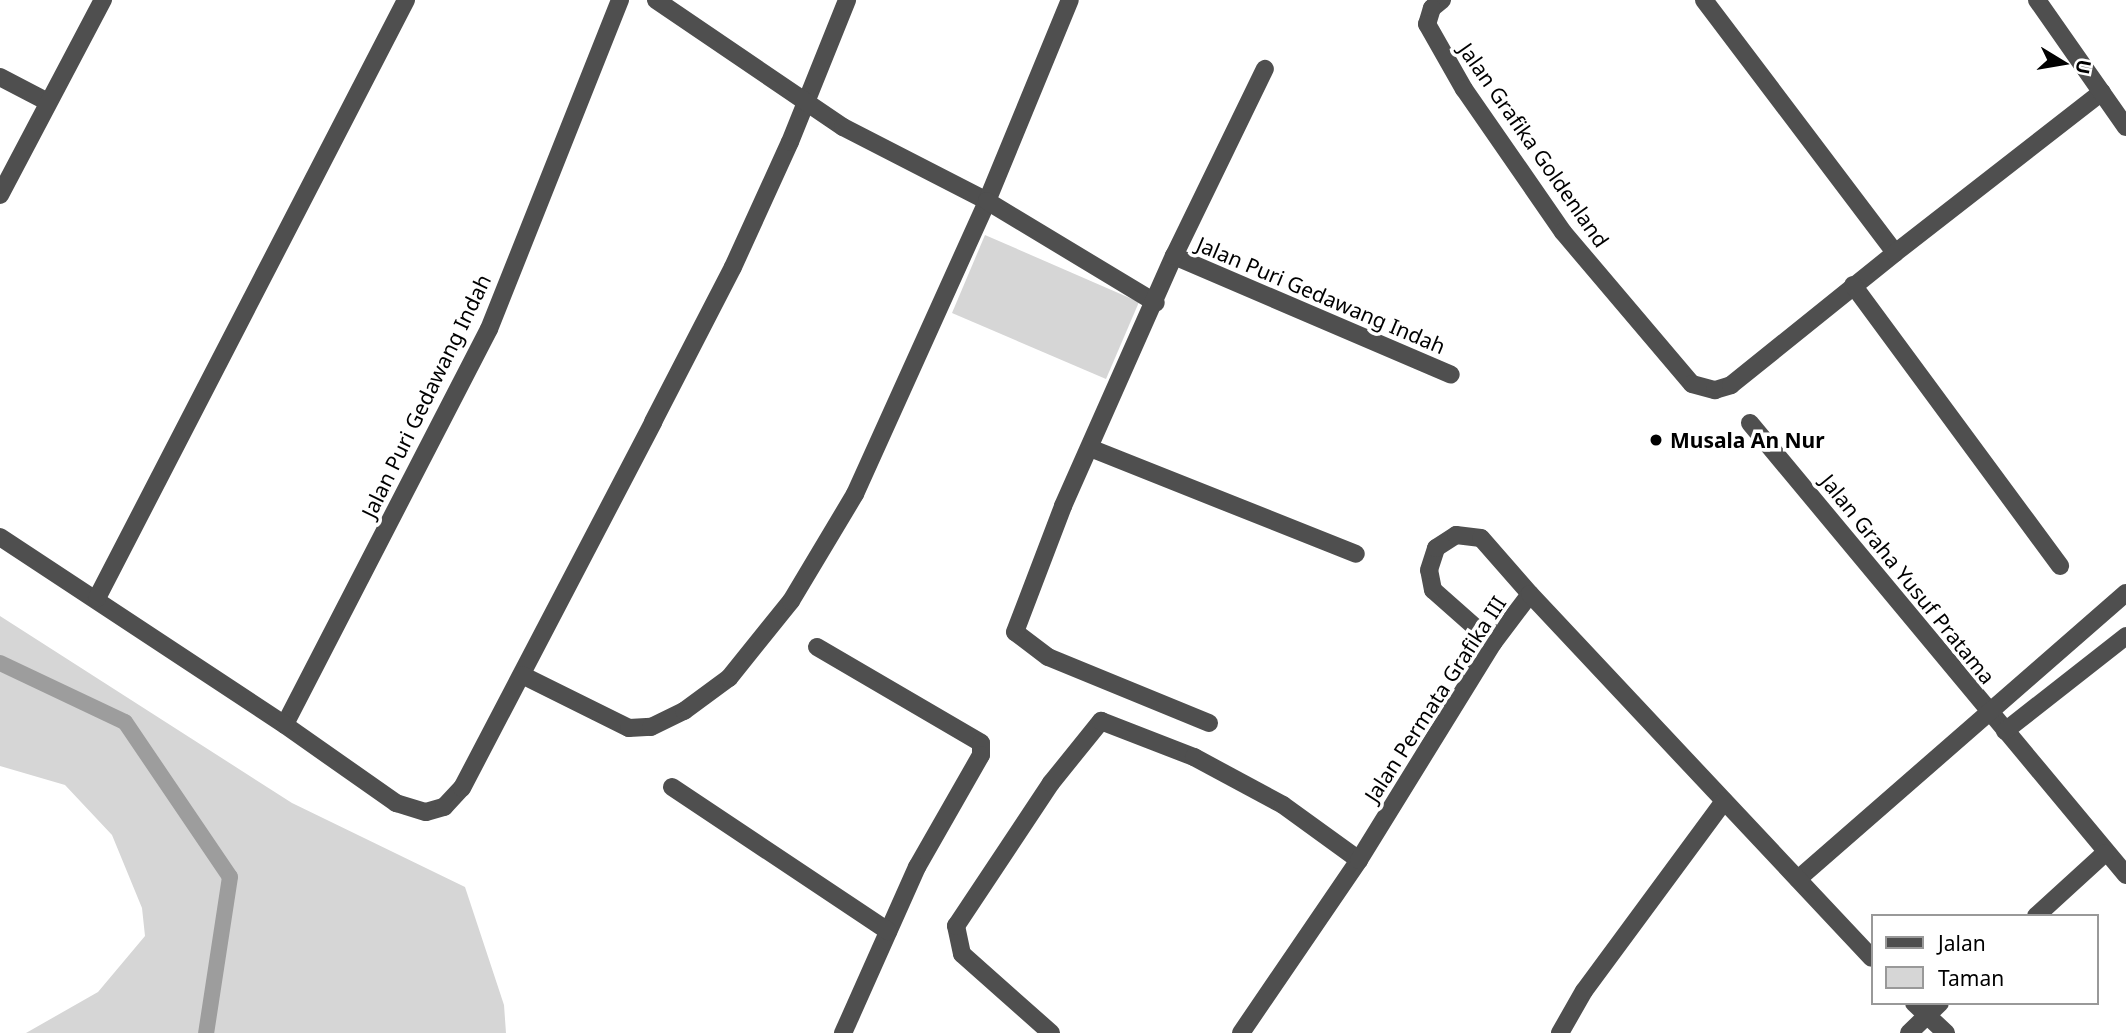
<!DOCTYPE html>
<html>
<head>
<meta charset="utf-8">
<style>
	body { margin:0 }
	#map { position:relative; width:2126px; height:1033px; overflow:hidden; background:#fff; font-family:"Noto Sans",sans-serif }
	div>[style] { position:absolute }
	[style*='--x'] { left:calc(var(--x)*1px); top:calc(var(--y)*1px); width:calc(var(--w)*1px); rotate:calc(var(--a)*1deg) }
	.green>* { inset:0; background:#d6d6d6 }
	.stream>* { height:16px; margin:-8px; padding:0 8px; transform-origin:8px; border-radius:8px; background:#9d9d9d }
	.minor>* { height:18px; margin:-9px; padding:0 9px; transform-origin:9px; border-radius:9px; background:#4f4f4f }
	.dots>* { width:19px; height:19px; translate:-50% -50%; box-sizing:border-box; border:4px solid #fff; border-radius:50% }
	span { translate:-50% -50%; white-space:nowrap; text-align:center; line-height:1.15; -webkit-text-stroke:7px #fff; paint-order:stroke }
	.street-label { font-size:21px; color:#000 }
	.poi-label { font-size:21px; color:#000; font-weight:700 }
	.left { translate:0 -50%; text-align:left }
	.legend { position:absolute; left:1871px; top:914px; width:228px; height:91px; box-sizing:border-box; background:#fff; border:2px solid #999; margin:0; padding:9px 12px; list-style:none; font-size:21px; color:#000 }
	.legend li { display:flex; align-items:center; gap:14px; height:35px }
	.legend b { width:35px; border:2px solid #999 }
	.north { position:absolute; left:2028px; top:28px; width:70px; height:70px; -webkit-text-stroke:5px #fff; paint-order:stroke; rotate:101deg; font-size:19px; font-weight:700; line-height:28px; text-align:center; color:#000 }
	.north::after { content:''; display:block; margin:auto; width:24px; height:32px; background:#000; clip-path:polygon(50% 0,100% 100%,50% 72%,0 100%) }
</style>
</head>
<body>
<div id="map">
	<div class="green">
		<i style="clip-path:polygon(985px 235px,1139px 302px,1106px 379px,952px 313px)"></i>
		<i style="clip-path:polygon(0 616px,292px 803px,465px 887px,504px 1005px,506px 1033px,26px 1033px,98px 992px,145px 936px,142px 908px,112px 835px,65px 785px,0 766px)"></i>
	</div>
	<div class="stream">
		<i style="--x:0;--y:663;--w:138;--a:25.3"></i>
		<i style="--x:125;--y:722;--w:187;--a:55.9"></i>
		<i style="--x:230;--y:877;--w:158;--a:98.7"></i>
	</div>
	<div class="minor">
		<i style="--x:620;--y:0;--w:354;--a:111.7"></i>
		<i style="--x:489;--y:329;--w:445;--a:117.3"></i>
		<i style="--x:285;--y:725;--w:136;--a:35.1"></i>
		<i style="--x:396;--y:803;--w:31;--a:17"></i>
		<i style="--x:426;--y:812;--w:19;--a:-16"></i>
		<i style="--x:444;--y:807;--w:26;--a:-47"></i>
		<i style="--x:462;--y:788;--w:413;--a:-62.4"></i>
		<i style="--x:653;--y:422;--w:174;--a:-62.7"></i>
		<i style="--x:733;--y:267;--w:137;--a:-65.5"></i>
		<i style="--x:790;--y:142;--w:153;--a:-68.1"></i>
		<i style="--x:656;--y:0;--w:226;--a:34.2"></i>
		<i style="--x:843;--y:127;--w:162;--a:27.2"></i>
		<i style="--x:987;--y:201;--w:217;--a:-67.6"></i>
		<i style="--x:1442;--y:0;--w:13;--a:141"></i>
		<i style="--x:1432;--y:8;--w:17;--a:107"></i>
		<i style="--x:1427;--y:24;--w:75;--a:60.4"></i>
		<i style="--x:1464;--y:89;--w:174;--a:55.3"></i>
		<i style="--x:1563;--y:232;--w:199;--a:49.7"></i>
		<i style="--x:1692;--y:384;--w:24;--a:15"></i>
		<i style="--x:1715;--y:390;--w:17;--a:-17"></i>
		<i style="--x:1731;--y:385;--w:211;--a:-38.8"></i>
		<i style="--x:1704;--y:0;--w:317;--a:52.9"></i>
		<i style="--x:1895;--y:253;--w:262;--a:-37.9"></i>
		<i style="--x:2037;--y:0;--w:155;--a:55"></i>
		<i style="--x:0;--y:77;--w:54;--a:27.5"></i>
		<i style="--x:0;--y:195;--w:221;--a:-62.2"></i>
		<i style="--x:1174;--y:256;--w:301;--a:23.2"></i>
		<i style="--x:1853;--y:285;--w:349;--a:53.6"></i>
		<i style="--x:1750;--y:423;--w:588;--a:50.24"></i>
		<i style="--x:1090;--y:448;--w:286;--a:21.7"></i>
		<i style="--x:0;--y:537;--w:341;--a:33.4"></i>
		<i style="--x:97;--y:598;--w:673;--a:-62.67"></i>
		<i style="--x:1493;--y:643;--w:80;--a:-138.5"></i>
		<i style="--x:1433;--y:590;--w:20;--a:-101"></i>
		<i style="--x:1429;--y:570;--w:23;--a:-72"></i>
		<i style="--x:1436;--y:548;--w:24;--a:-33"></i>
		<i style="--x:1456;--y:535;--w:25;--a:7"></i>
		<i style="--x:1481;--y:538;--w:74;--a:48.8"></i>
		<i style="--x:817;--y:647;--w:190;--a:30.3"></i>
		<i style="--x:981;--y:743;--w:12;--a:90"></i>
		<i style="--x:981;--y:755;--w:129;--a:119.7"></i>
		<i style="--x:917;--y:867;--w:182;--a:114"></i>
		<i style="--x:522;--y:675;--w:119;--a:26.4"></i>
		<i style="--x:629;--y:728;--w:22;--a:-3"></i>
		<i style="--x:651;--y:727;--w:37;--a:-26"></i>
		<i style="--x:684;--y:711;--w:56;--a:-36.3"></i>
		<i style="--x:729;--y:678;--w:99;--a:-51.2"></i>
		<i style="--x:791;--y:601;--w:125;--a:-59.1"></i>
		<i style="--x:855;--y:494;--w:321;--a:-65.7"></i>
		<i style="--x:987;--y:201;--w:197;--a:31.1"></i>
		<i style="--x:1209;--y:723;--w:174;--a:-157.7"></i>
		<i style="--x:1048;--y:657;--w:41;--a:-142.9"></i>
		<i style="--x:1015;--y:632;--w:135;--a:-69.1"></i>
		<i style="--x:1063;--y:506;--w:274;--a:-66.1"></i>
		<i style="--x:1174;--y:256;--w:208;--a:-64.1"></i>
		<i style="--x:2005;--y:731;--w:154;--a:-38.1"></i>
		<i style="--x:672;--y:787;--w:260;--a:33.7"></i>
		<i style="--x:1798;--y:879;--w:435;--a:-41.1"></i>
		<i style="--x:2036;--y:916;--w:93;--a:-42.4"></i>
		<i style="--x:1914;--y:1003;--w:44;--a:43.2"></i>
		<i style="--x:1051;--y:1033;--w:119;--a:-138.4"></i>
		<i style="--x:962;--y:954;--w:29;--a:-102"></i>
		<i style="--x:956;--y:926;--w:172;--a:-56.4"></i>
		<i style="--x:1051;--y:783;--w:80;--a:-51.1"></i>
		<i style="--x:1101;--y:721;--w:100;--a:21.2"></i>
		<i style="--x:1194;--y:757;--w:101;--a:28.3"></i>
		<i style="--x:1283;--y:805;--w:94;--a:35.9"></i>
		<i style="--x:1241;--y:1033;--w:209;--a:-55.7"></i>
		<i style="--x:1359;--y:860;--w:255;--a:-58.3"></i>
		<i style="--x:1493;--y:643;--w:61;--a:-52.9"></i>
		<i style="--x:1530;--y:594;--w:499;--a:46.8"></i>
		<i style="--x:1560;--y:1033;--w:48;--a:-60.3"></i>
		<i style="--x:1584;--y:991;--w:236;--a:-53.6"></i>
		<i style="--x:1909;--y:1033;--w:43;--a:-44.1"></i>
	</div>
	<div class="dots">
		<i style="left:1656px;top:440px;background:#000"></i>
	</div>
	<div class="street-label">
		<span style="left:1534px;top:145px;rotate:55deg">Jalan Grafika Goldenland</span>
		<span style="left:1321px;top:295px;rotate:23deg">Jalan Puri Gedawang Indah</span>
		<span style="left:426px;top:396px;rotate:-64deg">Jalan Puri Gedawang Indah</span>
		<span style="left:1908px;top:579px;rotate:51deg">Jalan Graha Yusuf Pratama</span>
		<span style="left:1435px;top:699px;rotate:-57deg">Jalan Permata Grafika III</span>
	</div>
	<div class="poi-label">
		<span class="left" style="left:1670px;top:440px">Musala An Nur</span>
	</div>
	<ul class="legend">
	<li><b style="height:9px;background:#4f4f4f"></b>Jalan</li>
	<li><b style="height:19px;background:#d6d6d6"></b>Taman</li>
	</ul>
	<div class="north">U</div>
</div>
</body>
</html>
